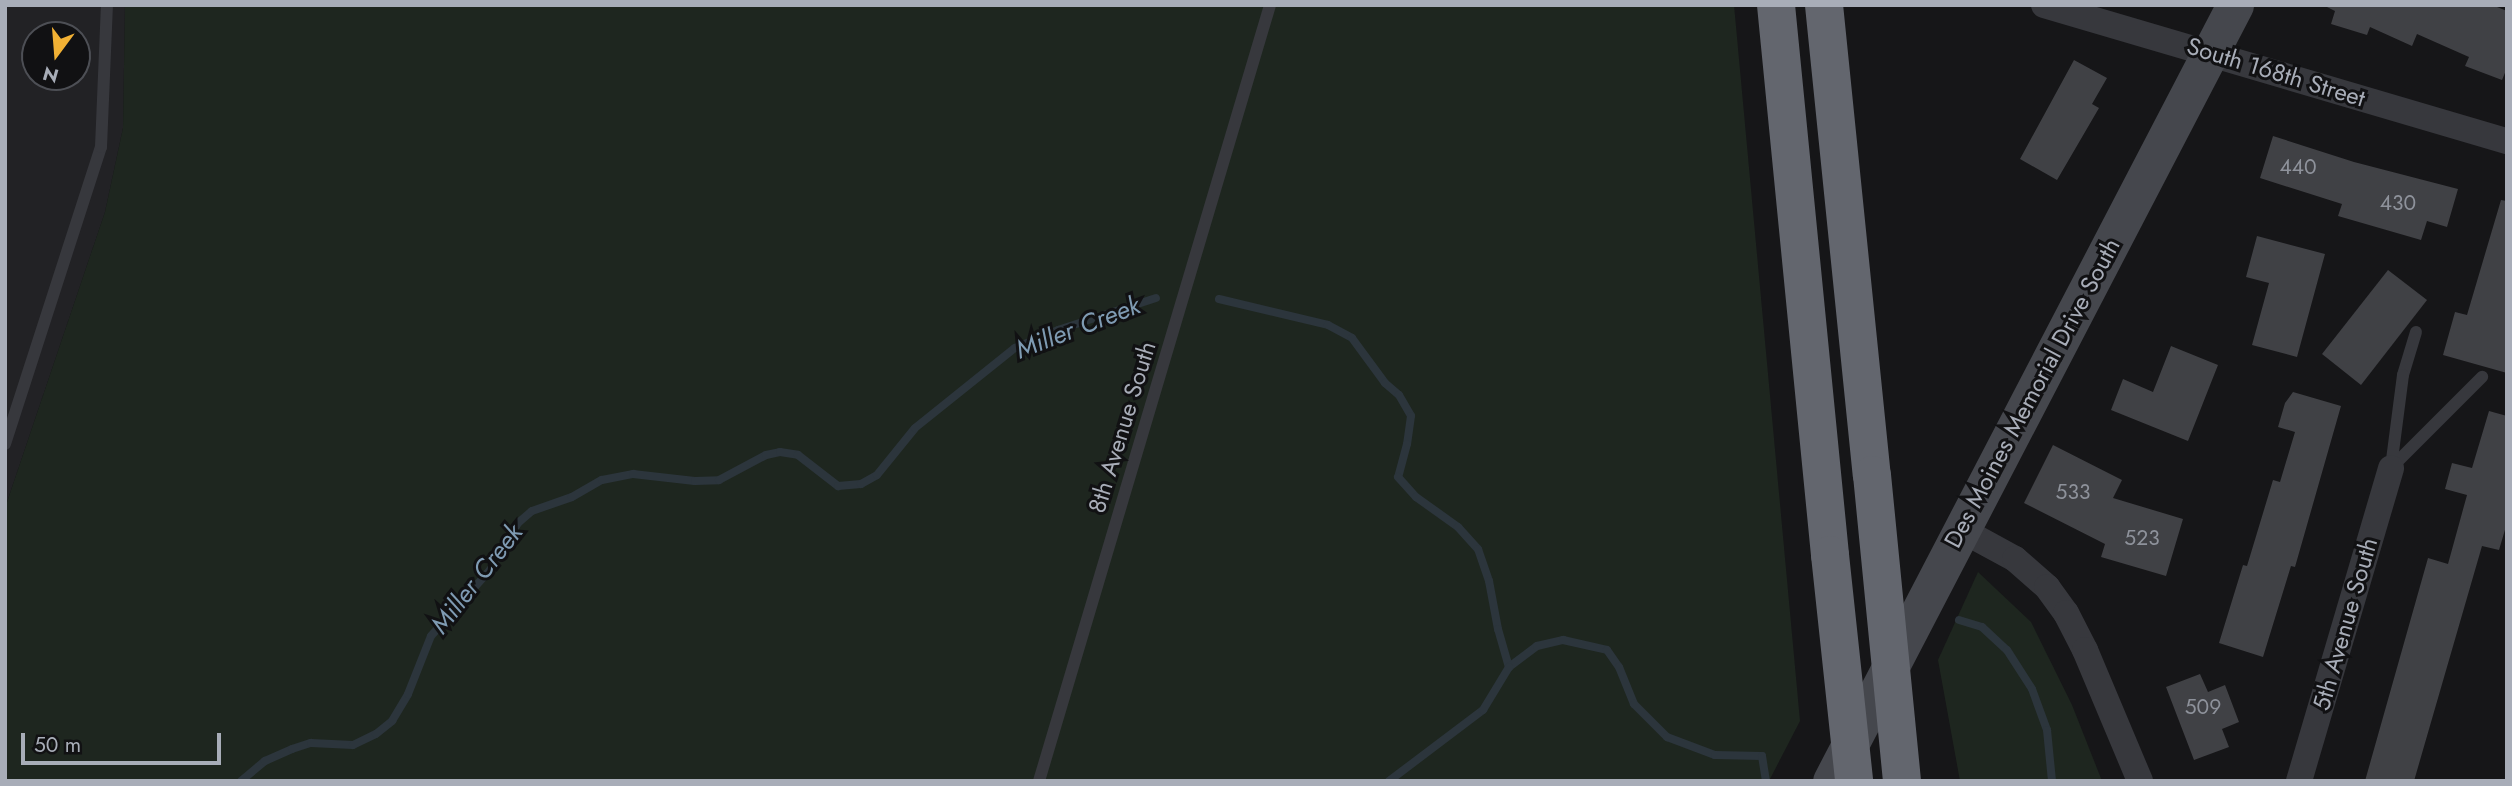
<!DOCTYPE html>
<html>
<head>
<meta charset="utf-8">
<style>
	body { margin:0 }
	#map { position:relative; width:2512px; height:786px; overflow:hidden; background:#161618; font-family:Jost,sans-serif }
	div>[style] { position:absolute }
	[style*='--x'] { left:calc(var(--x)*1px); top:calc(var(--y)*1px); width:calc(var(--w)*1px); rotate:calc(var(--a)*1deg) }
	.built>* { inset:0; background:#222225 }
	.green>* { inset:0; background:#1e261f }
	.stream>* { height:8px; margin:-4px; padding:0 4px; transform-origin:4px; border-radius:4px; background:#2c353c }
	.building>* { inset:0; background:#404145 }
	.service>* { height:12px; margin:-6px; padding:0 6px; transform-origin:6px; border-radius:6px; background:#37383d }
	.minor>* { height:26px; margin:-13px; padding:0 13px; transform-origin:13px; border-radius:13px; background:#37383d }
	.secondary>* { height:37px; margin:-18.5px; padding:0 18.5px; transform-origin:18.5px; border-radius:18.5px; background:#45474d }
	.motorway>* { height:38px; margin:-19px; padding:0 19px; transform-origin:19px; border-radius:19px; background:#63666e }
	.motorway-bridge>* { height:38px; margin:-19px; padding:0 19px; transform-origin:19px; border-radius:19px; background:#63666e }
	span { translate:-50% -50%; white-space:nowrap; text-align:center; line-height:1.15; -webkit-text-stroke:6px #111113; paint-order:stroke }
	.number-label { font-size:21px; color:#8e929b }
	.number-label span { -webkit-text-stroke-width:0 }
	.street-label { font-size:24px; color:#a8adb8 }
	.water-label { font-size:26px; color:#7f9bb3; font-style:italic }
	.frame { position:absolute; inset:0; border:7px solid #a8adb8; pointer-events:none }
	.north { position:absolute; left:21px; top:21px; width:70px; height:70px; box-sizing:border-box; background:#111113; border:2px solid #4d4f55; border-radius:50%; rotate:196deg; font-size:19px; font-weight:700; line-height:28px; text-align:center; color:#a8adb8 }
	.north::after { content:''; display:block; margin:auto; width:24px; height:32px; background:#f2b134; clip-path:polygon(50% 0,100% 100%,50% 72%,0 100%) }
	.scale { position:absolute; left:21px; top:733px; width:200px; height:32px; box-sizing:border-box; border:4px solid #a8adb8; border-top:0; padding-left:9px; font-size:21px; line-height:24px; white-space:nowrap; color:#a8adb8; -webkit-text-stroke:5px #111113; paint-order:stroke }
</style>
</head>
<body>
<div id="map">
	<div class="built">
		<i style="clip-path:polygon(evenodd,5px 5px,125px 5px,123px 128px,105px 212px,5px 508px,5px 5px,35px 35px,77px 35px,77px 77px,35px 77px,35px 35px)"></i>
	</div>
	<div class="green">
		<i style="clip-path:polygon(125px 5px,1734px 5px,1800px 721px,1769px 781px,5px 781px,5px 508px,105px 212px,123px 128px)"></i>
		<i style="clip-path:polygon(1978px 572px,2031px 622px,2072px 705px,2102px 781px,1960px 781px,1938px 660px)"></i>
	</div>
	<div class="stream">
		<i style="--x:1219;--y:299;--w:112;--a:13.4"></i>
		<i style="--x:1328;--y:325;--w:27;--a:28"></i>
		<i style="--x:1352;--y:338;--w:56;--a:53.7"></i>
		<i style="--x:1385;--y:383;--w:18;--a:41"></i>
		<i style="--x:1399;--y:395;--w:24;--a:60"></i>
		<i style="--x:1411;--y:416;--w:28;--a:98"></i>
		<i style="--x:1407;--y:444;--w:34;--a:105"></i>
		<i style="--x:1398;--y:477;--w:27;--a:48"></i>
		<i style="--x:1416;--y:497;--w:52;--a:35.5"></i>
		<i style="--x:1458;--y:527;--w:30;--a:48"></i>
		<i style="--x:1478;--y:549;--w:34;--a:71"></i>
		<i style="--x:1489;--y:581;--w:49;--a:79.4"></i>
		<i style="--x:1498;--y:629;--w:40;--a:74"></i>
		<i style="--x:1509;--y:667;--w:35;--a:-37"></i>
		<i style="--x:1537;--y:646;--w:27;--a:-13"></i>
		<i style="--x:1563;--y:640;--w:45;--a:12.8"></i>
		<i style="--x:1607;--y:650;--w:21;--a:55"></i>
		<i style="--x:1619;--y:667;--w:40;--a:68"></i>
		<i style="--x:1634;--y:704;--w:47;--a:45"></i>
		<i style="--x:1667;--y:737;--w:51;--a:20.6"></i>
		<i style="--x:1715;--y:755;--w:47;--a:1.2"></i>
		<i style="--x:1762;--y:756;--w:25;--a:81"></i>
		<i style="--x:1959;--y:620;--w:24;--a:17"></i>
		<i style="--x:1982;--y:627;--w:34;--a:43"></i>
		<i style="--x:2007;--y:650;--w:46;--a:57.3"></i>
		<i style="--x:2032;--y:689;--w:44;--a:69.9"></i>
		<i style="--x:2047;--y:730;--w:51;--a:84.4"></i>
		<i style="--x:241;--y:781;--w:31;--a:-40"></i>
		<i style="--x:265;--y:761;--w:30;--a:-24"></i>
		<i style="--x:292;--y:749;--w:20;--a:-18"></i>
		<i style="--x:311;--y:743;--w:42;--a:2.7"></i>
		<i style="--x:353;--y:745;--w:25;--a:-26"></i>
		<i style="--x:376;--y:734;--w:21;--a:-39"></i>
		<i style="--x:392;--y:721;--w:31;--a:-59"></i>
		<i style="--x:408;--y:694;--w:62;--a:-68.4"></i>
		<i style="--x:431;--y:636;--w:89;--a:-48.2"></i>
		<i style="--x:490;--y:570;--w:55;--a:-59.2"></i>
		<i style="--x:518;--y:523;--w:18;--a:-41"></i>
		<i style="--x:532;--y:511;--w:42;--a:-19.3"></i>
		<i style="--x:572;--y:497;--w:34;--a:-30"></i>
		<i style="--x:602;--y:480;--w:32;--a:-11"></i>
		<i style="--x:633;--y:474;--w:62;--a:6.4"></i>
		<i style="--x:695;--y:481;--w:24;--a:-2"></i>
		<i style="--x:719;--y:480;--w:53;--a:-28"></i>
		<i style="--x:766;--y:455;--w:14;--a:-12"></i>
		<i style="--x:780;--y:452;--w:18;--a:9"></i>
		<i style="--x:798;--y:455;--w:51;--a:37.8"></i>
		<i style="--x:838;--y:486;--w:23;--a:-5"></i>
		<i style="--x:861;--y:484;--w:18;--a:-29"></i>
		<i style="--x:877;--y:475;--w:60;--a:-51"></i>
		<i style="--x:915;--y:428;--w:128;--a:-38.7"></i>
		<i style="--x:1015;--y:348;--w:47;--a:-22.7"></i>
		<i style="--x:1058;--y:330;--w:103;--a:-18.1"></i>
		<i style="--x:1389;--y:781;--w:118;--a:-37.1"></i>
		<i style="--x:1483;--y:710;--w:50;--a:-58.8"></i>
	</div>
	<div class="building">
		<i style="clip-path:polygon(2323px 5px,2492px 5px,2507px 11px,2507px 68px,2502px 80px,2465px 66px,2469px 57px,2417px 34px,2412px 46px,2370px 27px,2367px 35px,2331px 24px,2335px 11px)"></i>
		<i style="clip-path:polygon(2074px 60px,2107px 78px,2092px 104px,2099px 108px,2057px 180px,2020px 159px)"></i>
		<i style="clip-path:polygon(2273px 136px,2354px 162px,2458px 189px,2447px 227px,2427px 221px,2421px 240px,2338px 216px,2342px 204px,2260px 178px)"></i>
		<i style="clip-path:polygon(2501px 200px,2507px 201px,2507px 373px,2443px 355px,2455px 312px,2467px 315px)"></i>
		<i style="clip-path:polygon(2257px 236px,2325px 254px,2297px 357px,2252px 345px,2269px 283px,2246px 277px)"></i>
		<i style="clip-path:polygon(2388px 270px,2427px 300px,2361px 385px,2322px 354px)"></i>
		<i style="clip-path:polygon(2171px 346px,2218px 365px,2188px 441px,2111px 410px,2123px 379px,2153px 392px)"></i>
		<i style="clip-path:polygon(2293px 392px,2341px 406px,2295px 567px,2291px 566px,2263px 657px,2219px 643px,2243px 565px,2247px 566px,2273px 480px,2280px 482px,2295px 432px,2278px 427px,2285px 403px)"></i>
		<i style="clip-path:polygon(2489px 411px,2507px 416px,2507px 523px,2499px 550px,2482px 546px,2414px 781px,2365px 781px,2428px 558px,2448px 564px,2467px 495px,2445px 489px,2452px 463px,2472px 468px)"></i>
		<i style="clip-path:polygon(2053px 445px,2122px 480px,2113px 498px,2183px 519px,2166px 576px,2101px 557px,2105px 544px,2024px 503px)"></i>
		<i style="clip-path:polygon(2200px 674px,2208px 692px,2225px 685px,2239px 722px,2222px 729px,2229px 747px,2194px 760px,2166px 687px)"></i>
	</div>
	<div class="service">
		<i style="--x:2416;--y:332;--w:45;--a:106.8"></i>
		<i style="--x:2403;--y:375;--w:94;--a:97.4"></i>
		<i style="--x:2391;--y:468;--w:129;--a:-45"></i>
		<i style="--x:5;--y:444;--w:312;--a:-72.1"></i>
		<i style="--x:101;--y:147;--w:142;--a:-87.6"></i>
		<i style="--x:1039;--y:781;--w:810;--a:-73.42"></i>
	</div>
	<div class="minor">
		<i style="--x:2044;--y:5;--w:483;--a:16.4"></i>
		<i style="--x:1960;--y:529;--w:63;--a:28.6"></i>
		<i style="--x:2015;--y:559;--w:43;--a:41.2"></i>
		<i style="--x:2047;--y:587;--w:32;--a:54"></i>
		<i style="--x:2066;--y:613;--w:42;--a:62.8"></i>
		<i style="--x:2085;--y:650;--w:142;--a:67.2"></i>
		<i style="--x:2299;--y:781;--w:326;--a:-73.6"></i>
	</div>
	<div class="secondary">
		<i style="--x:1831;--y:781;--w:875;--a:-62.5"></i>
	</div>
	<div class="motorway">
		<i style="--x:1776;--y:5;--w:553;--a:84.39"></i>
		<i style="--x:1824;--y:5;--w:472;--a:84.2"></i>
	</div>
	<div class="motorway-bridge">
		<i style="--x:1872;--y:475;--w:307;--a:84.4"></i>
		<i style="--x:1830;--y:555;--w:227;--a:83.9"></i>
	</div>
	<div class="number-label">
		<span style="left:2298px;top:167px">440</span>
		<span style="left:2398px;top:203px">430</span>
		<span style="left:2073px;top:492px">533</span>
		<span style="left:2142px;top:538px">523</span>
		<span style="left:2203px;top:707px">509</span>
	</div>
	<div class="street-label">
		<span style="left:2276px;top:72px;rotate:17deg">South 168th Street</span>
		<span style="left:2032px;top:393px;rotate:-62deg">Des Moines Memorial Drive South</span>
		<span style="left:1122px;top:427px;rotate:-73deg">8th Avenue South</span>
		<span style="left:2345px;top:624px;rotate:-74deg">5th Avenue South</span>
	</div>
	<div class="water-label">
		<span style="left:1078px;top:328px;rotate:-21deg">Miller Creek</span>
		<span style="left:477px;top:579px;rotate:-52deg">Miller Creek</span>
	</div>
	<div class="frame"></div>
	<div class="north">N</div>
	<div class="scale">50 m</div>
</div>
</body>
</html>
